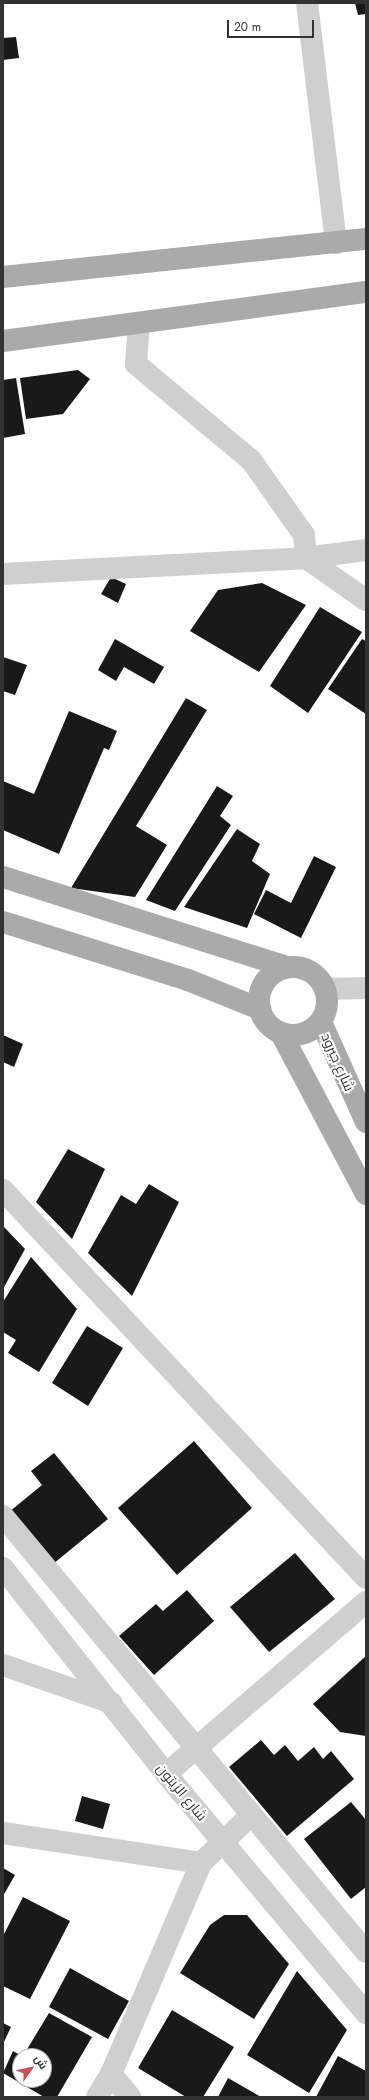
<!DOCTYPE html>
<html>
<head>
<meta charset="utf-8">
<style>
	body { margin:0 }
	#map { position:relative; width:369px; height:2100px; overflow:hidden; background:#fff; font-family:Jost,Cairo,sans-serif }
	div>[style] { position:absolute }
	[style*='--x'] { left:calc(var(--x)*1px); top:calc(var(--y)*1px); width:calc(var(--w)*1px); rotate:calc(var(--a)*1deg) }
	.building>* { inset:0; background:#191919 }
	.street>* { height:22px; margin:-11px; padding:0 11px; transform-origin:11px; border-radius:11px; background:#cfcfcf }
	.primary>* { height:22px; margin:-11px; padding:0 11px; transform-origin:11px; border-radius:11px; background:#aaa }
	.primary>.ring { margin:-11px; padding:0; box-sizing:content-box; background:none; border:22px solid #aaa; border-radius:50% }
	span { translate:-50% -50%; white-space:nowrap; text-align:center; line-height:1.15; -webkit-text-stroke:4px #fff; paint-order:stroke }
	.street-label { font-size:14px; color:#323232 }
	.frame { position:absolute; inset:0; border:4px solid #323232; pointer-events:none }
	.north { position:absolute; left:12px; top:2048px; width:40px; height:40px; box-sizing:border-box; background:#fff; border:1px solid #adadad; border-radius:50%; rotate:57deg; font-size:11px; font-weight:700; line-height:16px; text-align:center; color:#323232 }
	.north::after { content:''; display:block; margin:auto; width:14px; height:18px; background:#d34b4f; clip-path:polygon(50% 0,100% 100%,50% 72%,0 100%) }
	.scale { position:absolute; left:227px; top:20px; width:87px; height:18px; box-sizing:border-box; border:2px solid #323232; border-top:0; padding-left:5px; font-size:12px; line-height:14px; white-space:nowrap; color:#323232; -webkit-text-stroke:3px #fff; paint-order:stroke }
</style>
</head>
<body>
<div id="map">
	<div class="building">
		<i style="clip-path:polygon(355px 3px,366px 3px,366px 14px,358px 15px)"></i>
		<i style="clip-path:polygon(16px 37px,19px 58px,3px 60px,3px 38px)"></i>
		<i style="clip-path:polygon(78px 370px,90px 379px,63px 414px,26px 419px,20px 378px)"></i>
		<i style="clip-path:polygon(16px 378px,25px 434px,3px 438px,3px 380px)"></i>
		<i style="clip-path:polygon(111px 577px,126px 584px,118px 603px,101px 594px)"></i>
		<i style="clip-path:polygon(262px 583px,306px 605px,259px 672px,190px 631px,218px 590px)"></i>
		<i style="clip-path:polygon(320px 607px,362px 632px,308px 713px,270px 686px)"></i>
		<i style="clip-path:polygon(115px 639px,164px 667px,154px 684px,124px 667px,116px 681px,98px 670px)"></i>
		<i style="clip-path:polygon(362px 639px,366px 641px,366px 714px,328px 689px)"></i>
		<i style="clip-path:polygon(3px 657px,27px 665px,15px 695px,3px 691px)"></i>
		<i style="clip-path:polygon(186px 698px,207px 710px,136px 826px,167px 845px,135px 897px,71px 888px)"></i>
		<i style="clip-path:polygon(69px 711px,117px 731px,109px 750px,104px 748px,59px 854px,3px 830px,3px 781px,34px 794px)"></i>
		<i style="clip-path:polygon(217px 786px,233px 796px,220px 816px,231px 825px,175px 911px,146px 900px)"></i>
		<i style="clip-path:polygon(237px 829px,260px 844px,252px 861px,270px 874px,247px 928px,184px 907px)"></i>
		<i style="clip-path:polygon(314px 856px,336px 867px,301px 938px,254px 914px,266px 890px,291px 903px)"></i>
		<i style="clip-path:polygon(3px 1035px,23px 1044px,14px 1067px,3px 1062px)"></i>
		<i style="clip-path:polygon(68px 1149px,105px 1169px,72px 1239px,36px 1202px)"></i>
		<i style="clip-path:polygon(149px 1184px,179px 1202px,132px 1296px,88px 1253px,121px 1195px,136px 1204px)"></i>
		<i style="clip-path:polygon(3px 1226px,25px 1249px,3px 1289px)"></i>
		<i style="clip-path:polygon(31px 1257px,77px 1309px,39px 1372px,8px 1353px,16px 1340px,3px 1332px,3px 1302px)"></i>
		<i style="clip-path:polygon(87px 1326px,123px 1348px,88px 1406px,52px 1383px)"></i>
		<i style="clip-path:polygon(194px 1441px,252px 1508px,177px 1575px,118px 1508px)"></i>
		<i style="clip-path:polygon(54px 1453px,108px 1519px,53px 1564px,9px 1512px,42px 1485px,31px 1471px)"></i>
		<i style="clip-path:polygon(295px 1553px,335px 1599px,269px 1652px,230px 1607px)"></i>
		<i style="clip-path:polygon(187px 1590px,214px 1621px,154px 1675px,119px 1636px,156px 1604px,163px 1611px)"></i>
		<i style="clip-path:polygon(366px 1656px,366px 1736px,340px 1732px,313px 1704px)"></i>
		<i style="clip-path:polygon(261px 1740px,274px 1755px,285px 1745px,298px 1761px,314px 1747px,323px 1759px,331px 1751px,354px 1779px,287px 1836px,229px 1767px)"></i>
		<i style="clip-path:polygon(82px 1796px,110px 1804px,103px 1829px,75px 1821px)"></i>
		<i style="clip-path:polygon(351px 1802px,366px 1820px,366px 1887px,351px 1899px,304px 1839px)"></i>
		<i style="clip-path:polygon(3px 1868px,15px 1875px,3px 1896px)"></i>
		<i style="clip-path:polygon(23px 1897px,70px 1921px,30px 1999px,3px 1986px,3px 1936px)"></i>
		<i style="clip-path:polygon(224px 1915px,247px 1915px,289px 1964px,254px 2019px,180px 1973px,210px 1925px)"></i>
		<i style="clip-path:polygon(70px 1968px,129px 2001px,108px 2039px,49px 2007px)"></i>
		<i style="clip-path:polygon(297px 1971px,347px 2030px,309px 2093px,247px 2055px)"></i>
		<i style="clip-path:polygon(172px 2010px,234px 2047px,203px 2097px,186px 2097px,138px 2068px)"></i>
		<i style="clip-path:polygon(49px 2013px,92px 2037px,57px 2097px,44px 2097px,3px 2073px,13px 2051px,22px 2056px,20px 2080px,44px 2080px,44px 2056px,23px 2056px)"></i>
		<i style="clip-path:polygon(3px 2023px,11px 2027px,3px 2044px)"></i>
		<i style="clip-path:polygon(338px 2056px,366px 2071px,366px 2097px,316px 2097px)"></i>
		<i style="clip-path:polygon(228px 2078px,261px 2097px,218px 2097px)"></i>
	</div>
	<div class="street">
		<i style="--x:307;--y:3;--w:242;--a:83.1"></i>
		<i style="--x:139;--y:323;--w:41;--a:94.2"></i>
		<i style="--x:136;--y:364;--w:150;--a:39.9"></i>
		<i style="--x:251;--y:460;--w:92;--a:54.8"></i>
		<i style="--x:304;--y:535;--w:23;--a:85"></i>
		<i style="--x:306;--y:558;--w:73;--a:35"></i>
		<i style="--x:3;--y:574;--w:303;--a:-3"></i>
		<i style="--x:306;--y:558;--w:61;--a:-7.6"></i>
		<i style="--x:325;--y:989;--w:41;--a:-1.4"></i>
		<i style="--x:3;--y:1190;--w:531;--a:46.91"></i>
		<i style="--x:3;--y:1516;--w:567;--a:50.22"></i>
		<i style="--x:3;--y:1568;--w:263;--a:51.6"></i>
		<i style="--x:166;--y:1774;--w:312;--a:50.1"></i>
		<i style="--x:3;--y:1665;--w:115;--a:19.2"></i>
		<i style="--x:166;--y:1774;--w:264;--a:-40.7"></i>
		<i style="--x:3;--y:1833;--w:200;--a:8.6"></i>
		<i style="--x:111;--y:2074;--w:30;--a:50"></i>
		<i style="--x:97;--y:2097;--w:27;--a:-59"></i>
		<i style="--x:111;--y:2074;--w:229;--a:-66.9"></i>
		<i style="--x:201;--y:1863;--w:68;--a:-43.8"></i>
	</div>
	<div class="primary">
		<i style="--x:3;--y:277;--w:365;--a:-6"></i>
		<i style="--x:3;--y:341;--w:366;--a:-7.7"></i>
		<i style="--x:3;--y:877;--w:298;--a:17.6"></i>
		<i style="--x:3;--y:922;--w:194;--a:17.4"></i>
		<i style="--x:188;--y:980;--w:78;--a:21.9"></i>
		<i class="ring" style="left:259px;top:967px;width:46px;height:46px"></i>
		<i style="--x:321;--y:1022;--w:110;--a:65.8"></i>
		<i style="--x:281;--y:1033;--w:182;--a:62.2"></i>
	</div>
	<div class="street-label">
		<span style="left:338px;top:1062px;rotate:66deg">شارع جيرود</span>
		<span style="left:182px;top:1792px;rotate:50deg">شارع الزيتون</span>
	</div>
	<div class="frame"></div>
	<div class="north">ش</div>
	<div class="scale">20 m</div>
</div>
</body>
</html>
